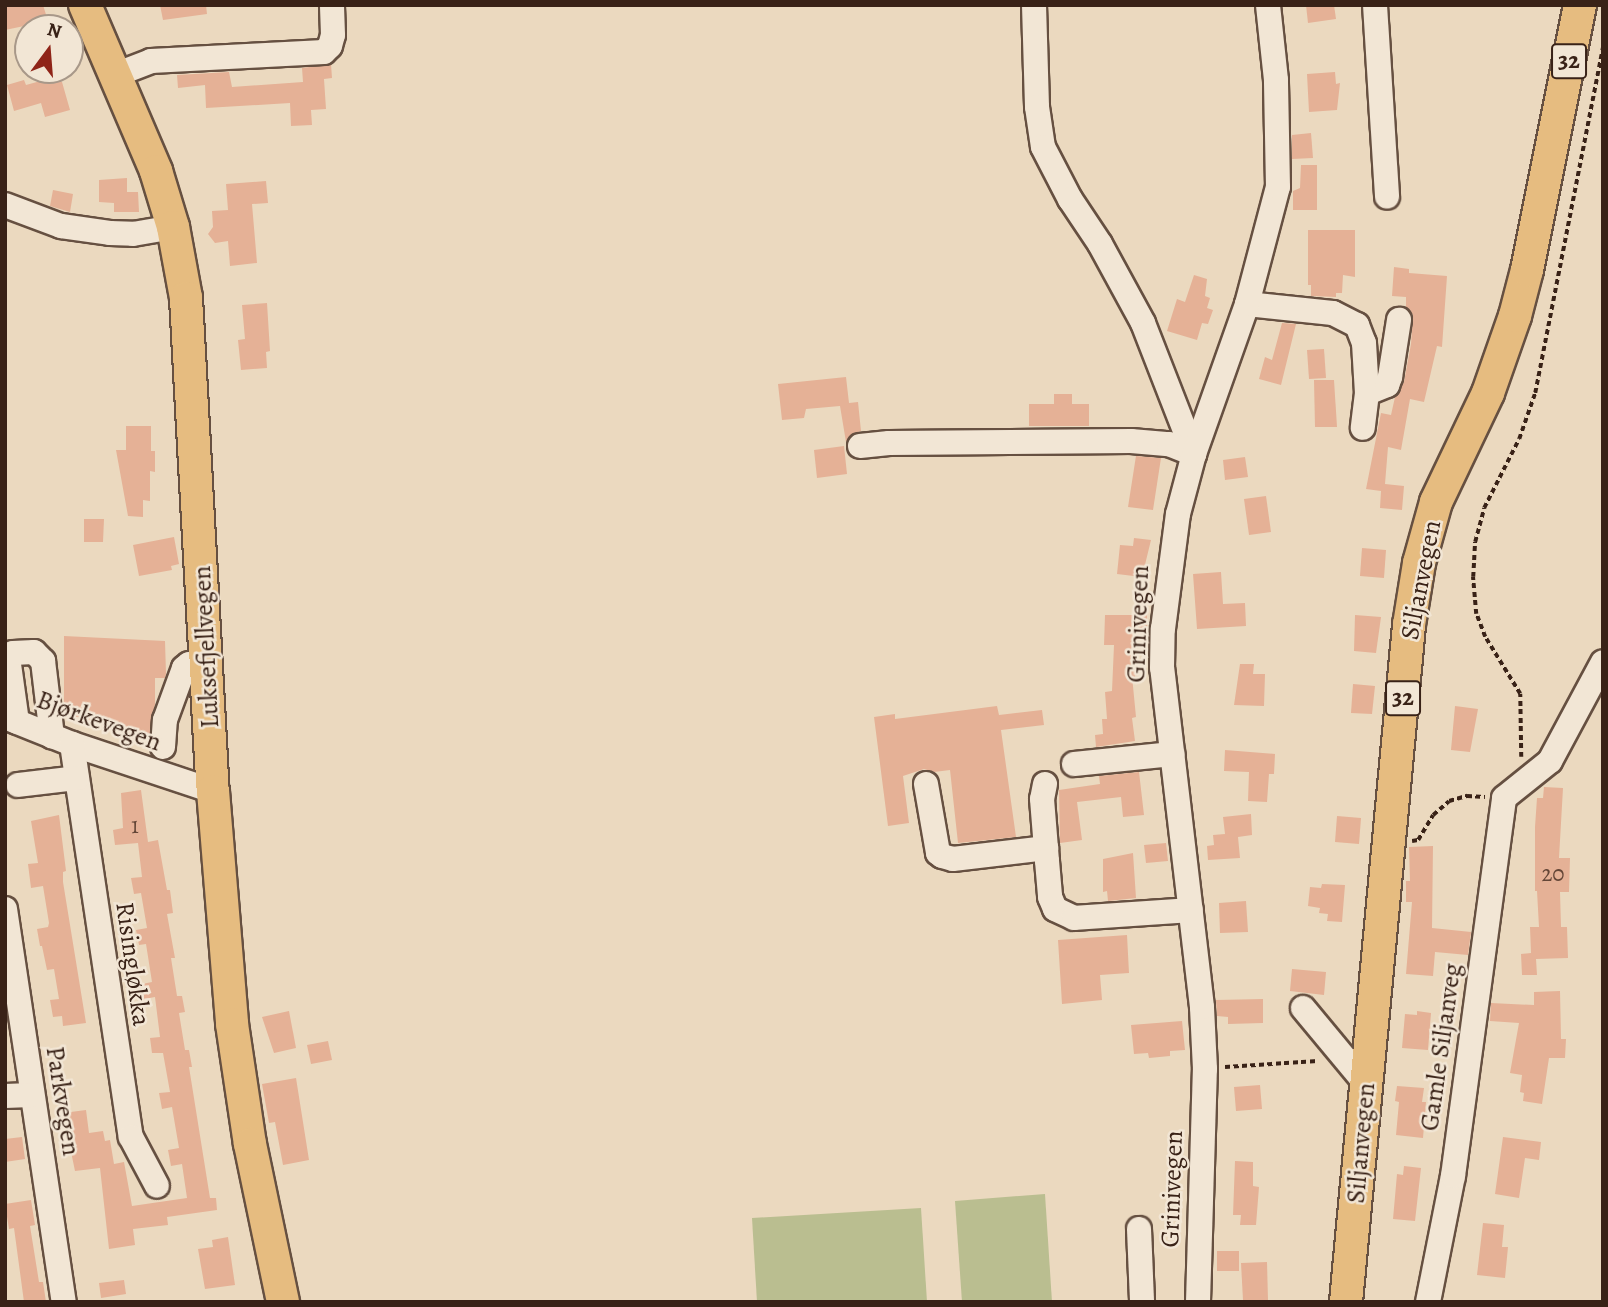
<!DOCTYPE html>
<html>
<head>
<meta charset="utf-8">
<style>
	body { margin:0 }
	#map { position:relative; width:1608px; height:1307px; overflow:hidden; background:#ebd9bf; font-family:Alegreya,serif }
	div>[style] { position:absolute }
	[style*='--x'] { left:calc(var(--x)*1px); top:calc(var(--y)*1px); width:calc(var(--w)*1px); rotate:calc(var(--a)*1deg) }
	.green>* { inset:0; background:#babe90 }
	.building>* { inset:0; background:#e5b196 }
	.path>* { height:3.5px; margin-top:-1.75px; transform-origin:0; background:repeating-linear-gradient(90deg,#392217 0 5px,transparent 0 8.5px) }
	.roads { filter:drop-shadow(2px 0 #665041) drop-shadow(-2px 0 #665041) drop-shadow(0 2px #665041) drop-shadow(0 -2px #665041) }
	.minor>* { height:24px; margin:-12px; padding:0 12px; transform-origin:12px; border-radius:12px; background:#f2e6d5 }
	.major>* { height:32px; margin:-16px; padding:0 16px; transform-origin:16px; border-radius:16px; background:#e6bc80 }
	span { translate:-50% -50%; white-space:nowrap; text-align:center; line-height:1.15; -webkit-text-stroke:5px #f2e6d5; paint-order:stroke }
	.number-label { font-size:23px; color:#644637 }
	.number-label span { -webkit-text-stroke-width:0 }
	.shield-label span { padding:2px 5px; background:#f2e6d5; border:2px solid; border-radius:5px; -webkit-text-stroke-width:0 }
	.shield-label { font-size:24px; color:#392217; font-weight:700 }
	.street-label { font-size:26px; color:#392217 }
	.frame { position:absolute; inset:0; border:7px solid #392217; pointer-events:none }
	.north { position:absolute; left:14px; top:14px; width:70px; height:70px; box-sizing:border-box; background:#f2e6d5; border:2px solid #a89889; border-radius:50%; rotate:16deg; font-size:19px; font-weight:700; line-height:28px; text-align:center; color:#392217 }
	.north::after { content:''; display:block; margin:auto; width:24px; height:32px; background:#8f2418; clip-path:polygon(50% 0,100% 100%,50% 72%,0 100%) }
</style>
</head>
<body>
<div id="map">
	<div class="green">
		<i style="clip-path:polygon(1045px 1194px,1052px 1302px,962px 1302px,955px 1201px)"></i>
		<i style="clip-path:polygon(921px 1208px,927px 1302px,757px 1302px,752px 1218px)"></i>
	</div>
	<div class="building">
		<i style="clip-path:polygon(5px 5px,43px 5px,48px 21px,5px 30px)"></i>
		<i style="clip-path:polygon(160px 5px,206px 5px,207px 14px,163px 20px)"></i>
		<i style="clip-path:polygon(1306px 5px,1334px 5px,1336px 19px,1308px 23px)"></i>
		<i style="clip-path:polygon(331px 64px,332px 78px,324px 79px,326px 109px,311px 110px,312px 125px,291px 126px,290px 103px,206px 108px,205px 85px,178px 88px,177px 75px,229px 72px,232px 87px,303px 82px,302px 68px)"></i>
		<i style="clip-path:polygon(1335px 72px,1336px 84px,1340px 83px,1337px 110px,1309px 112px,1307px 74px)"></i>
		<i style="clip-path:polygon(55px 77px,62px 82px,70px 110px,45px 117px,41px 103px,14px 111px,7px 85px,24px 80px,26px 85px)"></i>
		<i style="clip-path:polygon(1311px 133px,1313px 158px,1292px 159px,1292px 135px)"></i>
		<i style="clip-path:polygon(1301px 165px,1317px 165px,1317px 210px,1293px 210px,1293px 191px,1300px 188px)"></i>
		<i style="clip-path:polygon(127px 178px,127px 192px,138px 192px,139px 212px,114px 212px,114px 203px,99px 202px,99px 180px)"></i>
		<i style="clip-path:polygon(266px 181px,268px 203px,252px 204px,257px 263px,230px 266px,228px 241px,215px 243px,208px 234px,213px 227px,212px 211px,228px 210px,226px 184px)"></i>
		<i style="clip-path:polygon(53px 190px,73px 194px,70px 212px,50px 206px)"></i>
		<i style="clip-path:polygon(1308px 230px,1355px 230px,1355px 277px,1343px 275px,1342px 293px,1336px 293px,1336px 297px,1311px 296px,1311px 285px,1308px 285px)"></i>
		<i style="clip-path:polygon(1394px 267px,1409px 269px,1409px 273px,1447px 276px,1442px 347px,1437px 346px,1424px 402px,1410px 399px,1401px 450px,1388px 447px,1385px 484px,1404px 486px,1402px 510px,1380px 508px,1381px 491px,1366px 489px,1381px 413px,1391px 415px,1395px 397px,1404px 382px,1411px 344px,1413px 315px,1406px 307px,1406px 297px,1392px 296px)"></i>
		<i style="clip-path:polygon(1194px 275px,1207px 279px,1205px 296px,1210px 298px,1207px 308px,1213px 310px,1208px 324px,1202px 323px,1197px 340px,1167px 331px,1177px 299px,1185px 302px)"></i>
		<i style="clip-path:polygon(267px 303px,270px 351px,266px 352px,267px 368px,241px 370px,238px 340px,245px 339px,242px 305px)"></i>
		<i style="clip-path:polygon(1282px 323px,1296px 324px,1281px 385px,1259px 379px,1265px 357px,1272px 360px)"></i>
		<i style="clip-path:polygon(1324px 349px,1326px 378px,1309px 379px,1307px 350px)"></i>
		<i style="clip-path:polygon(846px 377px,849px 403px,858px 402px,861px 431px,852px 434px,846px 442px,840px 406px,806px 409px,804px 418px,782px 420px,778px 384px)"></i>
		<i style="clip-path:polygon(1314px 380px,1334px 380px,1337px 427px,1315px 427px)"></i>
		<i style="clip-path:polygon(1054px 394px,1072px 394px,1072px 404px,1089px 404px,1089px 426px,1029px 426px,1029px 404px,1054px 404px)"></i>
		<i style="clip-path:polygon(126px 426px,151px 426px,151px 451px,155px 451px,155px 472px,150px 471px,150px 501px,143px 500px,143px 517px,128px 516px,116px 450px,126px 450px)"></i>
		<i style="clip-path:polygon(844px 446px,847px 474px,817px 478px,814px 450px)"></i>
		<i style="clip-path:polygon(1136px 456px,1161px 458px,1153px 510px,1128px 507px)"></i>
		<i style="clip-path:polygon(1245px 457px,1248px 477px,1225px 480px,1223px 460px)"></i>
		<i style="clip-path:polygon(1266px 496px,1271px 532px,1249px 535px,1244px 499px)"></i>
		<i style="clip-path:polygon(84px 519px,104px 519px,103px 542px,84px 542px)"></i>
		<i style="clip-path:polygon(174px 537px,179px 564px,171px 566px,172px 570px,139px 576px,133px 545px)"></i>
		<i style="clip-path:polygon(1134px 538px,1151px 540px,1142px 577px,1117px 574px,1120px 545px,1133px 546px)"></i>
		<i style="clip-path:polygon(1362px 548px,1386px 550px,1384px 578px,1360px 576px)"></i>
		<i style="clip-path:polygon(1221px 572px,1223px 604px,1245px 603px,1246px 626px,1197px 629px,1193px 574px)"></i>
		<i style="clip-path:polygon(1105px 615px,1147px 615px,1147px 631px,1139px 630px,1135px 677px,1132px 676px,1136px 717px,1132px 718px,1135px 741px,1096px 747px,1095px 735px,1103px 734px,1102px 719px,1107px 719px,1105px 692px,1112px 691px,1114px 645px,1104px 645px)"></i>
		<i style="clip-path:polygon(1355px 615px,1381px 617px,1376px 653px,1354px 651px)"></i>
		<i style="clip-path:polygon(64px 636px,165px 641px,166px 674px,165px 678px,155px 678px,155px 704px,149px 740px,123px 741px,123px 724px,84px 725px,84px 717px,73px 717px,64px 709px)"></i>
		<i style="clip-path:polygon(1240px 664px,1254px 664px,1253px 674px,1265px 674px,1264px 706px,1234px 705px)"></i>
		<i style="clip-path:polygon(1353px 684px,1375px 686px,1372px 714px,1351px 713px)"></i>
		<i style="clip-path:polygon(997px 706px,999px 715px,1042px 710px,1044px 725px,1001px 730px,1016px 837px,958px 843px,950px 770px,934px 772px,924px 769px,903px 776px,909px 823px,888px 826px,874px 717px,895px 714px,895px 719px)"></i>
		<i style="clip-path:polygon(1455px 706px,1478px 709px,1470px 752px,1451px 750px)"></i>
		<i style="clip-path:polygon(1225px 750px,1275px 754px,1274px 774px,1269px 774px,1267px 802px,1248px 801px,1249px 772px,1224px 771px)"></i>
		<i style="clip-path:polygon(1139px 772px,1144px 815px,1123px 817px,1121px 797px,1077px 802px,1082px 840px,1060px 843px,1059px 790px,1100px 784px,1099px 776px)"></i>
		<i style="clip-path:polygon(1544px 787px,1563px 788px,1559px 858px,1570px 858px,1569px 892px,1560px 892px,1561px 927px,1567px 927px,1568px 958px,1536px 959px,1537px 975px,1522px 975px,1521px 954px,1531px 953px,1530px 927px,1539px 927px,1537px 891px,1535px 891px,1535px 827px,1537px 798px,1543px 798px)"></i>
		<i style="clip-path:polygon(141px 790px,148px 842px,158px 840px,167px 890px,170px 890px,173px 913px,167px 914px,175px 958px,171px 958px,177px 996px,182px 996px,185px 1012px,179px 1013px,185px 1050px,189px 1050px,192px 1067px,189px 1067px,210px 1198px,216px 1198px,217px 1210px,167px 1217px,168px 1225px,133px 1229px,135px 1245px,109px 1249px,100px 1168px,75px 1171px,63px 1113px,86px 1110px,89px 1133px,103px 1131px,105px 1141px,110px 1140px,114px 1164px,124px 1162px,132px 1206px,187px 1198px,182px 1164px,171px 1166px,168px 1150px,179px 1148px,172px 1107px,162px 1109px,159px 1093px,170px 1092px,163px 1053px,152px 1053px,150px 1038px,160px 1037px,155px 997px,144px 999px,142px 984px,152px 982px,146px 944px,139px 945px,136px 930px,147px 928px,141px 893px,134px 894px,131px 878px,142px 877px,138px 843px,115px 845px,113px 830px,123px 828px,121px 793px)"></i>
		<i style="clip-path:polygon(1251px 814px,1252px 835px,1238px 837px,1240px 858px,1208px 860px,1207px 846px,1214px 845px,1213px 835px,1225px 834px,1223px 817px)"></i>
		<i style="clip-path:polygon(59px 815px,66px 871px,63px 872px,63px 882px,86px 1023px,63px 1026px,62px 1016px,53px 1017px,50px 1000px,59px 999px,54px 969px,47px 970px,42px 946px,40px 946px,37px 929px,48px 927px,49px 923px,43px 886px,31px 888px,28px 864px,38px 863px,31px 821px)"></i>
		<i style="clip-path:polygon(1337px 816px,1361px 818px,1359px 844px,1335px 842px)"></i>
		<i style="clip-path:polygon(1166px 843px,1168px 861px,1146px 863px,1144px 845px)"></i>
		<i style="clip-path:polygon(1433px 846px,1432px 928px,1471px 932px,1468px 955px,1435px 952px,1433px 976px,1406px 974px,1412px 902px,1406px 902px,1406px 881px,1410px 881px,1409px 847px)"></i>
		<i style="clip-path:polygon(1133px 853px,1136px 898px,1108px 901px,1107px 891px,1103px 892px,1103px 859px)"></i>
		<i style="clip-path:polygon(1322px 884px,1345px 885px,1342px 922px,1327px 921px,1328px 914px,1319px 913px,1320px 908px,1308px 906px,1310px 887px,1321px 888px)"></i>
		<i style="clip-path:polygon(1246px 901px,1248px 932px,1220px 933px,1219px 903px)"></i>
		<i style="clip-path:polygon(1127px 935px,1129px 973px,1100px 975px,1102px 1000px,1062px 1004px,1058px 940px)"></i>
		<i style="clip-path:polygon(1292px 969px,1326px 972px,1324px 995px,1290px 991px)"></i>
		<i style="clip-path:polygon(1560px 991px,1561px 1039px,1566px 1039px,1565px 1058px,1549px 1058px,1542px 1104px,1523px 1101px,1524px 1093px,1520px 1092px,1522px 1075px,1510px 1073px,1519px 1023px,1490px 1021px,1491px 1003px,1534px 1005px,1534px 992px)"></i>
		<i style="clip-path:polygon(1263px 999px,1263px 1023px,1228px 1024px,1228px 1017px,1217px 1016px,1216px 1000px)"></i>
		<i style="clip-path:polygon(289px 1011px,296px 1048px,274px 1053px,262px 1017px)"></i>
		<i style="clip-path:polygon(1417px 1011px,1431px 1013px,1428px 1050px,1402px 1048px,1405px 1014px,1417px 1015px)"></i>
		<i style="clip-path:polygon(1182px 1021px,1185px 1050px,1170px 1051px,1170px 1056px,1149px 1058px,1148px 1053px,1134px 1054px,1131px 1025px)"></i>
		<i style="clip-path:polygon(328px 1041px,332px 1060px,311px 1064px,307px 1045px)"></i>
		<i style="clip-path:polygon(296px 1078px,309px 1160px,283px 1165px,275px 1122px,269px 1123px,262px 1084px)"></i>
		<i style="clip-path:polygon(1260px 1085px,1262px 1109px,1236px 1111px,1234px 1087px)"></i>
		<i style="clip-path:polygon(1397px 1086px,1424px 1088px,1422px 1102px,1426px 1102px,1423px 1138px,1396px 1135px,1399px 1102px,1395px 1101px)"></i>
		<i style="clip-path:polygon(22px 1137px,25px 1159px,5px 1162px,5px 1139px)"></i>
		<i style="clip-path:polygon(1503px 1137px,1541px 1142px,1539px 1160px,1525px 1158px,1519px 1198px,1495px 1194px)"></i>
		<i style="clip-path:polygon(1235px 1161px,1253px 1162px,1253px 1186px,1259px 1187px,1256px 1225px,1240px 1225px,1241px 1215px,1233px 1215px)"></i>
		<i style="clip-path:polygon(1404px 1166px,1421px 1168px,1415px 1221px,1393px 1219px,1397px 1174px,1403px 1175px)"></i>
		<i style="clip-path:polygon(31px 1200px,35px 1225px,30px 1226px,39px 1282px,43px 1282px,46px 1302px,24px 1302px,14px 1228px,9px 1229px,5px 1204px)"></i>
		<i style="clip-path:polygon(1483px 1223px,1504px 1225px,1502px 1247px,1508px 1247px,1505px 1278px,1477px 1275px)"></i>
		<i style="clip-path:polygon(228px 1237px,235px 1285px,205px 1289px,198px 1249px,213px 1247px,212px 1240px)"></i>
		<i style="clip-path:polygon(1217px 1251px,1239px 1251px,1239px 1271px,1217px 1271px)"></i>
		<i style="clip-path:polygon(1267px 1262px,1268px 1300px,1243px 1300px,1241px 1263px)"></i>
		<i style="clip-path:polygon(124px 1280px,126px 1294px,101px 1298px,99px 1283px)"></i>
	</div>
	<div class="path">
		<i style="--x:1521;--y:757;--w:63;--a:-90.9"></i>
		<i style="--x:1520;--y:694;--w:67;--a:-121.6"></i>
		<i style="--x:1485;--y:637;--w:25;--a:-111"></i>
		<i style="--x:1476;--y:614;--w:37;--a:-95"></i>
		<i style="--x:1473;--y:577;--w:35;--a:-87"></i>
		<i style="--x:1475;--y:542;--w:35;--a:-75"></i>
		<i style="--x:1484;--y:508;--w:77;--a:-63.1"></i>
		<i style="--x:1519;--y:439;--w:49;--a:-70.8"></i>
		<i style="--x:1535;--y:393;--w:355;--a:-78.9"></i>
		<i style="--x:1412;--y:841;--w:6;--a:-9"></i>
		<i style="--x:1418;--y:840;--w:29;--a:-59"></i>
		<i style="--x:1433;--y:815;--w:21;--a:-41"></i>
		<i style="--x:1449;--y:801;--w:19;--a:-16"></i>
		<i style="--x:1467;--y:796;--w:18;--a:3"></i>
		<i style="--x:1225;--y:1067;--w:93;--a:-3.7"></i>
	</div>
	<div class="roads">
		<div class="minor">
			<i style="--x:1034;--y:5;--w:102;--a:88.3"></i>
			<i style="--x:1037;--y:107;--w:40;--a:81.5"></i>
			<i style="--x:1043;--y:147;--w:59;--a:62.6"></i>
			<i style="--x:1070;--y:199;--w:54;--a:56.3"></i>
			<i style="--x:1100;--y:244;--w:90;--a:61.4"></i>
			<i style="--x:1143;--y:323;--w:141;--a:68.7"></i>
			<i style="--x:1375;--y:5;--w:192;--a:86.4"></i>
			<i style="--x:115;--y:75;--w:39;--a:-21"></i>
			<i style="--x:151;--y:61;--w:173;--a:-3"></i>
			<i style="--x:324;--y:52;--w:8;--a:-45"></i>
			<i style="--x:330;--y:46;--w:11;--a:-75"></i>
			<i style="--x:333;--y:35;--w:30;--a:-92"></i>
			<i style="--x:5;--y:205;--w:60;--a:20.6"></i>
			<i style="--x:61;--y:226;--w:49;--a:8.1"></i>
			<i style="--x:110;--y:233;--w:23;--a:2"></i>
			<i style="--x:133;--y:234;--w:41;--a:-9.9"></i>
			<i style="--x:1247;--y:304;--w:86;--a:6"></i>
			<i style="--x:1333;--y:313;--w:27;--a:27"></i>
			<i style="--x:1357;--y:325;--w:19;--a:69"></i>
			<i style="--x:1364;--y:343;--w:50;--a:86.6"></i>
			<i style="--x:1367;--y:393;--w:35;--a:97"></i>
			<i style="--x:1367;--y:393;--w:22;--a:-22"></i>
			<i style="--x:1387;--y:385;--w:9;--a:-69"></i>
			<i style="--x:1390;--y:377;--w:58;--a:-81"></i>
			<i style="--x:860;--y:446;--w:29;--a:-6"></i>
			<i style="--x:889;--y:443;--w:242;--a:-0.5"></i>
			<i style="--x:1131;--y:441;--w:38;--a:5"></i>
			<i style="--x:1169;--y:444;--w:27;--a:22"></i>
			<i style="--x:5;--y:717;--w:72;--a:21.9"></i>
			<i style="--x:72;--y:744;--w:149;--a:18.4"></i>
			<i style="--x:17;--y:722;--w:66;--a:-97.9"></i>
			<i style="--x:8;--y:657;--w:6;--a:-39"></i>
			<i style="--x:13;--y:653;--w:21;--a:-3"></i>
			<i style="--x:34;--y:652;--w:13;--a:45"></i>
			<i style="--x:43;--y:661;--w:76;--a:83.2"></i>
			<i style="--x:72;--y:744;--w:397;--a:81.5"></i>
			<i style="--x:131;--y:1137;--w:55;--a:62"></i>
			<i style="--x:163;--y:747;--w:27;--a:-86"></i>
			<i style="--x:165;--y:720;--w:55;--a:-69.9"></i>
			<i style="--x:184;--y:668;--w:6;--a:-39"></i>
			<i style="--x:189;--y:664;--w:17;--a:0"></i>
			<i style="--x:1074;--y:764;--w:99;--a:-5.8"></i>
			<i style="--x:926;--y:784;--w:70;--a:80.1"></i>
			<i style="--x:938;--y:853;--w:5;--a:37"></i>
			<i style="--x:942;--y:856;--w:11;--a:15"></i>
			<i style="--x:953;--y:859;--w:94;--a:-6.7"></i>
			<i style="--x:1045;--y:784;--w:15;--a:101"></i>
			<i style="--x:1042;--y:799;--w:62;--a:85.4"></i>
			<i style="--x:1047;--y:861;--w:36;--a:85"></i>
			<i style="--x:1050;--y:897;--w:13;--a:67"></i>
			<i style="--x:1055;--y:909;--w:21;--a:25"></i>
			<i style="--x:1074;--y:918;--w:117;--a:-3.9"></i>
			<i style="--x:18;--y:785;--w:59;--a:-6.8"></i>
			<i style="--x:5;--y:909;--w:397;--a:81.5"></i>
			<i style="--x:1303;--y:1008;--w:99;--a:50.3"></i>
			<i style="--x:5;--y:1096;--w:26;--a:-2"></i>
			<i style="--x:1139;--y:1229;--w:73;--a:87.6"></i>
			<i style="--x:1198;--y:1302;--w:233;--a:-88.3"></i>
			<i style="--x:1205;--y:1069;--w:62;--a:-92.8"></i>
			<i style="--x:1202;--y:1007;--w:341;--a:-96.7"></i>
			<i style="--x:1162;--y:668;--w:39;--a:-89"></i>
			<i style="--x:1163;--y:629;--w:116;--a:-82.6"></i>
			<i style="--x:1178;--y:514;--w:62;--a:-75.1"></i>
			<i style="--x:1194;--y:454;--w:159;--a:-70.5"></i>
			<i style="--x:1247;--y:304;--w:121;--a:-75.2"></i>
			<i style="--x:1278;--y:187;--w:107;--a:-91.1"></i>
			<i style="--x:1276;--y:80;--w:75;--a:-96.1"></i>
			<i style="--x:1428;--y:1302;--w:128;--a:-78.8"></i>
			<i style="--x:1453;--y:1176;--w:381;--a:-82.3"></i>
			<i style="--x:1504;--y:798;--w:59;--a:-38.8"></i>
			<i style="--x:1550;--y:761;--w:112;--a:-61.8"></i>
		</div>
		<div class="major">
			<i style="--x:85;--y:5;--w:181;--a:66.8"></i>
			<i style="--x:156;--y:171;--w:59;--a:73.1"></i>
			<i style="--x:173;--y:227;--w:72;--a:79.6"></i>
			<i style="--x:186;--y:298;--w:494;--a:86.9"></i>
			<i style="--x:213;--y:791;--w:234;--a:85.3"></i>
			<i style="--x:232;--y:1024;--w:121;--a:81.5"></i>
			<i style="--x:250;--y:1144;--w:161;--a:78.2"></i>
			<i style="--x:1346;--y:1302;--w:680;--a:-84.68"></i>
			<i style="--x:1409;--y:625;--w:63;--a:-80.8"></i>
			<i style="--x:1419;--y:563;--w:63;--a:-74.4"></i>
			<i style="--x:1436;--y:502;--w:121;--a:-64.5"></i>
			<i style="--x:1488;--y:393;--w:82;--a:-70.7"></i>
			<i style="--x:1515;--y:316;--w:48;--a:-75.4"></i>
			<i style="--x:1527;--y:270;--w:270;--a:-78.7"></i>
		</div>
	</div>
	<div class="number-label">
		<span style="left:135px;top:826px">1</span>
		<span style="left:1553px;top:874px">20</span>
	</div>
	<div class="shield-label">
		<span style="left:1569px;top:61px">32</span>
		<span style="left:1403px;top:698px">32</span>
	</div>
	<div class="street-label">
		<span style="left:1421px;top:580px;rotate:-79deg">Siljanvegen</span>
		<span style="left:1138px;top:624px;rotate:-88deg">Grinivegen</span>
		<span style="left:206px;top:647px;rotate:-93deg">Luksefjellvegen</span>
		<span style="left:99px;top:721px;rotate:20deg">Bjørkevegen</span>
		<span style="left:133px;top:964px;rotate:82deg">Risingløkka</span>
		<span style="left:1441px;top:1047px;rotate:-82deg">Gamle Siljanveg</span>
		<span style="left:63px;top:1101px;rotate:81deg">Parkvegen</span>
		<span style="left:1361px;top:1143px;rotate:-85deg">Siljanvegen</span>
		<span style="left:1172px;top:1189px;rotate:-88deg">Grinivegen</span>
	</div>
	<div class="frame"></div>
	<div class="north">N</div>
</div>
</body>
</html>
